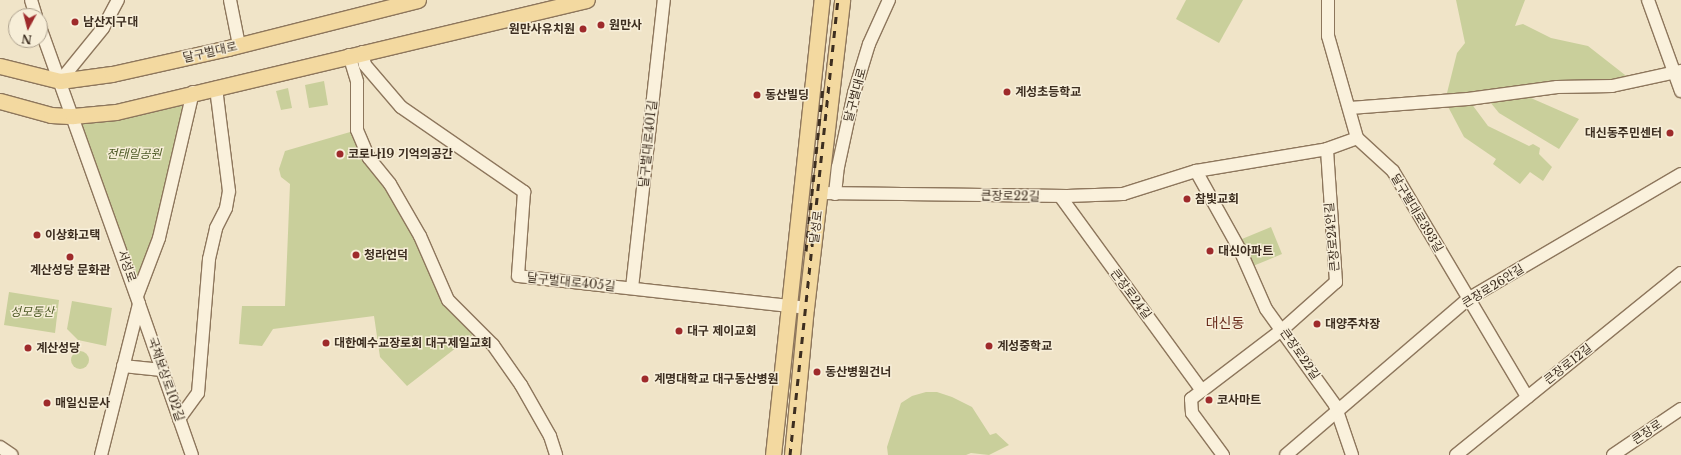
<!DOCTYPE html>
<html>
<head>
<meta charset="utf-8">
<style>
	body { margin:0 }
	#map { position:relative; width:1681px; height:455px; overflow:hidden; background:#f0e4c8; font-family:"Libre Baskerville","Noto Sans KR",serif }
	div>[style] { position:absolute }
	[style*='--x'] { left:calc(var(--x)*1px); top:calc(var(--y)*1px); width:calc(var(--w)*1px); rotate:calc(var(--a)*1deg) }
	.green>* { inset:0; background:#c9cf9b }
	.round { border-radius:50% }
	.roads { filter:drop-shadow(1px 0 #8d765c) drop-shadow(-1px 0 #8d765c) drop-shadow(0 1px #8d765c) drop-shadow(0 -1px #8d765c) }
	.minor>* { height:12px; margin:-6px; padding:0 6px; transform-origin:6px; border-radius:6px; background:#faf1dc }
	.major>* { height:15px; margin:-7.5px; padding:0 7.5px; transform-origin:7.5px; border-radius:7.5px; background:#f3d9a0 }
	.rail>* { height:3px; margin-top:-1.5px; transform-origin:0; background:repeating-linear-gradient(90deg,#3d2e20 0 7px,transparent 0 14px) }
	.dots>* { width:11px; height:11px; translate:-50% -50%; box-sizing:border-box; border:2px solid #f7eed8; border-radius:50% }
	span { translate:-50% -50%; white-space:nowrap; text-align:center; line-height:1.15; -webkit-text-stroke:3px #f7eed8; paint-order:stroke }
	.poi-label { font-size:12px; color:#3d2e20; font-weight:700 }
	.left { translate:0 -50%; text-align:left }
	.right { translate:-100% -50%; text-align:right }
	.street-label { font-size:12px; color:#3d2e20 }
	.park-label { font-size:12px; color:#4d5a26; font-style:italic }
	.quarter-label { font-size:14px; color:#6b2e1e }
	.north { position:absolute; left:8px; top:8px; width:40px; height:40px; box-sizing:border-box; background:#f7eed8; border:1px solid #ada18e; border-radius:50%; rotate:187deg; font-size:11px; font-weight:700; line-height:16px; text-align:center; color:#3d2e20 }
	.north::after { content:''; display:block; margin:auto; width:14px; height:18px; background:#9e2a2b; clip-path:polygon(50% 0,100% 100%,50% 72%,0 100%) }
</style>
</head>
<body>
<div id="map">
	<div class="green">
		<i style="clip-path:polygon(1186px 0,1243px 0,1219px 43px,1176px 19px)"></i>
		<i style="clip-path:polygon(1456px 0,1525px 0,1515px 26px,1523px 24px,1551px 38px,1588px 46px,1634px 82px,1517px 92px,1579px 119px,1559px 149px,1499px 113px,1486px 97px,1468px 99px,1488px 126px,1529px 146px,1533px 144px,1540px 148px,1539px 154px,1552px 167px,1543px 181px,1530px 172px,1520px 184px,1493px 164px,1496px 159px,1464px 137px,1445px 101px,1457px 53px,1465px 43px)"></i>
		<i style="clip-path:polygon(324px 81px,328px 105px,309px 108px,305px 85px)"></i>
		<i style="clip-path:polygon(288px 88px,292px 108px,281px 110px,276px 91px)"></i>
		<i style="clip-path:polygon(193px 92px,137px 296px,73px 117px)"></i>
		<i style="clip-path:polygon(357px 130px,390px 184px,448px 300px,479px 330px,407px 386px,380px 357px,374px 316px,273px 329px,262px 346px,239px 344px,242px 306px,285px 306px,290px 184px,281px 177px,279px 169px,285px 151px)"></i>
		<i style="clip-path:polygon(1271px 227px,1282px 254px,1253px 266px,1242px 239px)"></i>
		<i style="clip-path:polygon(9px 292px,59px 300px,55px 333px,4px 325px)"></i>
		<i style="clip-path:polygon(72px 301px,112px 308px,106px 346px,78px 340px,67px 329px)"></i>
		<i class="round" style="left:71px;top:351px;width:18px;height:18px"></i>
		<i style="clip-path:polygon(926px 392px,937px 392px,952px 397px,972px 407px,990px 435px,996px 433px,1009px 445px,989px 455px,971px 453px,966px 455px,888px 455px,887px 447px,901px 403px,912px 396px)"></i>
	</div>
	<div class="roads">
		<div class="minor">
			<i style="--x:31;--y:0;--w:17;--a:73"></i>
			<i style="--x:230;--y:0;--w:46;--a:78.7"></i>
			<i style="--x:1328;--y:0;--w:36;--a:90"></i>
			<i style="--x:1328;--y:36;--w:106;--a:74.1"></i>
			<i style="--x:1357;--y:138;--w:49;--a:42.5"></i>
			<i style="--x:1393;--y:171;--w:263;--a:59.3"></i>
			<i style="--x:1648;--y:0;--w:97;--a:70.1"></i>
			<i style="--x:40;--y:27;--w:294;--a:70.3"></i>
			<i style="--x:139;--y:304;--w:156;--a:104.1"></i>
			<i style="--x:362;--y:52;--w:13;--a:77"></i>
			<i style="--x:365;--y:65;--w:55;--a:49.4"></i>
			<i style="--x:401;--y:107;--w:150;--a:34.6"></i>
			<i style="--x:524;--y:192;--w:84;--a:94.1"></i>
			<i style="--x:518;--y:276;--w:290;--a:6.3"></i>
			<i style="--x:349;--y:55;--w:28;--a:73"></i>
			<i style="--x:357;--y:82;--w:48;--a:90"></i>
			<i style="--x:357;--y:130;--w:30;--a:67"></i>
			<i style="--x:369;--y:158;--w:33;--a:51"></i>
			<i style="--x:390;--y:184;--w:60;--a:60"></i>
			<i style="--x:420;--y:236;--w:70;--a:66.4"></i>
			<i style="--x:448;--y:300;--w:64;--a:45"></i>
			<i style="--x:493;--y:345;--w:49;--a:55"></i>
			<i style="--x:521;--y:385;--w:59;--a:60.4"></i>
			<i style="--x:550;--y:436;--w:20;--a:72"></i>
			<i style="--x:60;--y:81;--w:68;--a:-50.9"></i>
			<i style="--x:103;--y:28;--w:32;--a:-62"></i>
			<i style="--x:1350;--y:108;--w:118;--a:-4.4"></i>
			<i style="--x:1468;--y:99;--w:90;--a:-7.7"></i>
			<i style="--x:1557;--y:87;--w:55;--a:-1"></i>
			<i style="--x:1612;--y:86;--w:71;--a:-12.3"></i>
			<i style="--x:1196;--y:171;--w:90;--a:60.9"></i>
			<i style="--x:1240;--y:250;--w:64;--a:66.2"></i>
			<i style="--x:1266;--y:309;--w:118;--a:54.3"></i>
			<i style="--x:1335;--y:405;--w:53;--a:71.2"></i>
			<i style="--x:820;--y:193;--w:247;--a:0.7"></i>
			<i style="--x:1067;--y:196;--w:56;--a:-2"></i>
			<i style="--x:1123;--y:194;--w:77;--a:-17.5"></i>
			<i style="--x:1196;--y:171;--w:133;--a:-9.5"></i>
			<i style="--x:1327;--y:149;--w:32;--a:-20"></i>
			<i style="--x:835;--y:194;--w:27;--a:-84"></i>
			<i style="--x:838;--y:167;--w:76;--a:-77.8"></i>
			<i style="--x:854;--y:93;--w:51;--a:-73"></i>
			<i style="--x:869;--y:44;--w:48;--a:-65.6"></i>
			<i style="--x:1060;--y:196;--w:241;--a:53.9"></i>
			<i style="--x:632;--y:288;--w:290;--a:-83.7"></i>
			<i style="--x:137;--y:296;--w:62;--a:-69.2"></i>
			<i style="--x:159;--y:238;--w:150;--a:-76.9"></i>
			<i style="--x:139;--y:304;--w:160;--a:70.7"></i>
			<i style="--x:123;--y:366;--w:39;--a:6"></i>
			<i style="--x:179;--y:419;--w:32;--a:-54"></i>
			<i style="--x:198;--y:393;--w:134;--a:-85.3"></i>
			<i style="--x:209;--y:259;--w:32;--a:-77"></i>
			<i style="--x:216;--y:228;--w:22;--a:-63"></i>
			<i style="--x:226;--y:208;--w:17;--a:-80"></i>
			<i style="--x:229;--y:191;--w:104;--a:-97.2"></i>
			<i style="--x:0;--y:447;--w:14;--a:34"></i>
			<i style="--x:1223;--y:455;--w:52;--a:-126.4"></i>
			<i style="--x:1192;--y:413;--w:14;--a:-94"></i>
			<i style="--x:1191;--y:399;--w:116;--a:-37.3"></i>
			<i style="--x:1283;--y:329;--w:71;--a:-41.6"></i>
			<i style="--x:1336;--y:282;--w:133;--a:-93.9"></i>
			<i style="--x:1286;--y:455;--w:240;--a:-40.6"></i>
			<i style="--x:1468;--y:299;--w:247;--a:-30.4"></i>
			<i style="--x:1456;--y:455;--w:289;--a:-39"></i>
			<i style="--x:1613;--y:455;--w:82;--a:-34.1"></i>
		</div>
		<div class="major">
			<i style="--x:0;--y:66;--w:62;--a:14"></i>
			<i style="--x:60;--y:81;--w:52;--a:-7.7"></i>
			<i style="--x:112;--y:74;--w:119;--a:-12.6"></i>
			<i style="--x:228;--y:48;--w:196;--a:-14.2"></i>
			<i style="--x:0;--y:101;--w:53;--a:15.4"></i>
			<i style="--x:51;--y:115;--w:22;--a:3"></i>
			<i style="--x:73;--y:116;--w:43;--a:-5.3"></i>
			<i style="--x:116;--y:112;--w:484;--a:-13.4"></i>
			<i style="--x:773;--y:455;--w:458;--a:-83.9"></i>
			<i style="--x:792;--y:455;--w:148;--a:-84.6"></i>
			<i style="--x:806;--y:308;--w:310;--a:-83.3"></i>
		</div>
	</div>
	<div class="rail">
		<i style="--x:806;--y:251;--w:166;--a:-84.1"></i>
		<i style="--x:790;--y:455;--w:458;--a:-84"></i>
	</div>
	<div class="dots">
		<i style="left:75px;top:22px;background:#9e2a2b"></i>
		<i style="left:601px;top:25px;background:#9e2a2b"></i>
		<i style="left:583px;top:29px;background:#9e2a2b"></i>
		<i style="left:1007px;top:92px;background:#9e2a2b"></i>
		<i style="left:757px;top:95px;background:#9e2a2b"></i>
		<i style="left:1670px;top:133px;background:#9e2a2b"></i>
		<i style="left:340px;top:154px;background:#9e2a2b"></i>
		<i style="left:1187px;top:199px;background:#9e2a2b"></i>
		<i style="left:37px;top:235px;background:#9e2a2b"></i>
		<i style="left:1210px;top:251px;background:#9e2a2b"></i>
		<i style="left:356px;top:255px;background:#9e2a2b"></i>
		<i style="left:70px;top:257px;background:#9e2a2b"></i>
		<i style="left:1317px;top:324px;background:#9e2a2b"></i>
		<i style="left:679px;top:331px;background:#9e2a2b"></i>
		<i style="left:326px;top:343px;background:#9e2a2b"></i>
		<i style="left:989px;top:346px;background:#9e2a2b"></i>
		<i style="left:28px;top:348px;background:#9e2a2b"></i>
		<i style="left:817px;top:372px;background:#9e2a2b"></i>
		<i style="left:645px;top:379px;background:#9e2a2b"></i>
		<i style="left:1209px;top:400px;background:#9e2a2b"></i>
		<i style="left:47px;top:403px;background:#9e2a2b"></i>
	</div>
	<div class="poi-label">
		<span class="left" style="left:83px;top:22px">남산지구대</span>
		<span class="left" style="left:609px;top:25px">원만사</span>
		<span class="right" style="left:575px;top:29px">원만사유치원</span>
		<span class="left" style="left:1015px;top:92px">계성초등학교</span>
		<span class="left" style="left:765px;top:95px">동산빌딩</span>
		<span class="right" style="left:1662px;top:133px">대신동주민센터</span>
		<span class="left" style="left:348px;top:154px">코로나19 기억의공간</span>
		<span class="left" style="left:1195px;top:199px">참빛교회</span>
		<span class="left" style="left:45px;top:235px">이상화고택</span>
		<span class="left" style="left:1218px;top:251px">대신아파트</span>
		<span class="left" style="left:364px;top:255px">청라언덕</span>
		<span style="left:70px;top:270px">계산성당 문화관</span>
		<span class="left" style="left:1325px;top:324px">대양주차장</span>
		<span class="left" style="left:687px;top:331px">대구 제이교회</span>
		<span class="left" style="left:334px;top:343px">대한예수교장로회 대구제일교회</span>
		<span class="left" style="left:997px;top:346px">계성중학교</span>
		<span class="left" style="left:36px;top:348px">계산성당</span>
		<span class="left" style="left:825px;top:372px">동산병원건너</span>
		<span class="left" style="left:654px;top:379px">계명대학교 대구동산병원</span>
		<span class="left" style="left:1217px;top:400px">코사마트</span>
		<span class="left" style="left:55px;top:403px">매일신문사</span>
	</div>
	<div class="street-label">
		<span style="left:210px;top:52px;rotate:-13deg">달구벌대로</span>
		<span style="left:855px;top:95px;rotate:-75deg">달구벌대로</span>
		<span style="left:648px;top:144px;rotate:-84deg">달구벌대로401길</span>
		<span style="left:1010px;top:196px;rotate:1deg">큰장로22길</span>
		<span style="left:1417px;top:213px;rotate:59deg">달구벌대로393길</span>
		<span style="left:816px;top:227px;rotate:-83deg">달성로</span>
		<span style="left:1332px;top:237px;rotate:-95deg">큰장로24안길</span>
		<span style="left:127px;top:266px;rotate:71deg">서성로</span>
		<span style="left:571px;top:282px;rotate:6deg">달구벌대로405길</span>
		<span style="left:1493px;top:286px;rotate:-32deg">큰장로26안길</span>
		<span style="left:1131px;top:294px;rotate:53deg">큰장로24길</span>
		<span style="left:1300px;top:354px;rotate:55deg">큰장로22길</span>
		<span style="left:1568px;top:364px;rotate:-38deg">큰장로12길</span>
		<span style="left:166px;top:379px;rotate:71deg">국채보상로102길</span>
		<span style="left:1647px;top:432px;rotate:-34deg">큰장로</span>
	</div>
	<div class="park-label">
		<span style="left:134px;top:154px">전태일공원</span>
		<span style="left:32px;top:312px">성모동산</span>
	</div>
	<div class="quarter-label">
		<span style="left:1225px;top:323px">대신동</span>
	</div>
	<div class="north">N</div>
</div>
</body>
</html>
